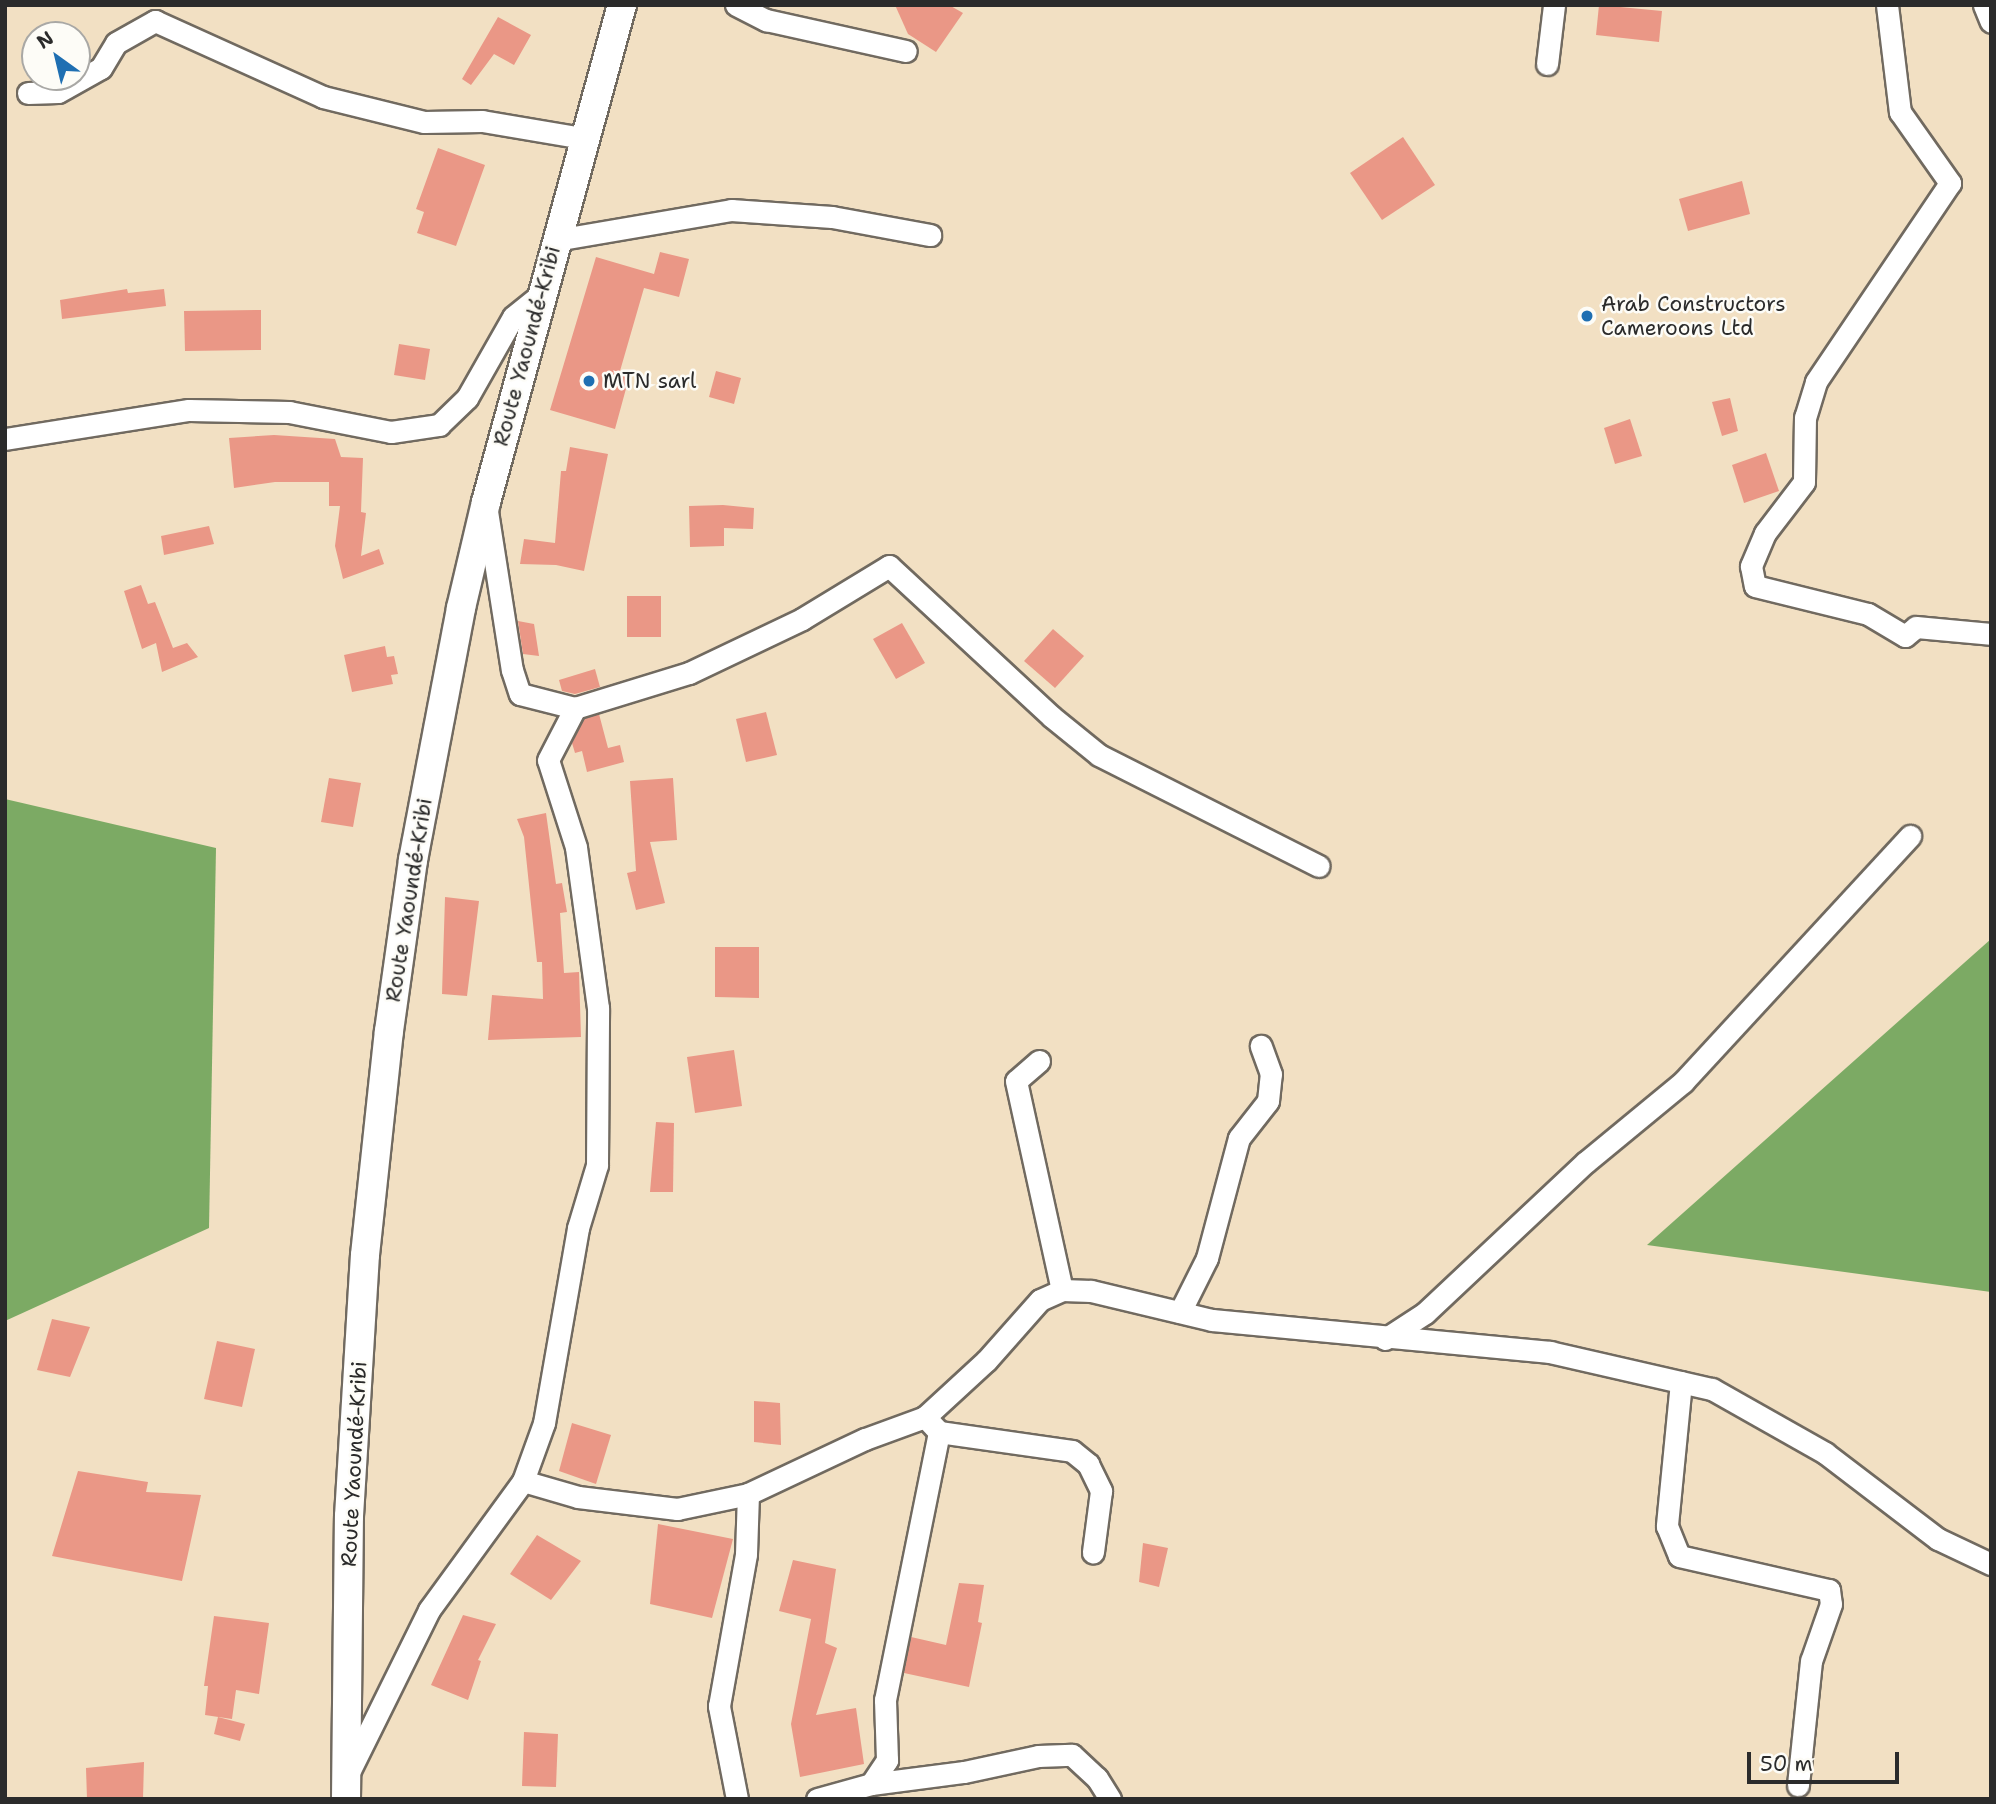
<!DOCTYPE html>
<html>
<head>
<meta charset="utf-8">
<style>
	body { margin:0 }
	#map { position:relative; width:1996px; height:1804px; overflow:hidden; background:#f2e0c3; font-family:"Shantell Sans",sans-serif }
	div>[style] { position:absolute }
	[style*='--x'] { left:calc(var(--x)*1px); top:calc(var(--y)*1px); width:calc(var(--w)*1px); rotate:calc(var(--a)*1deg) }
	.forest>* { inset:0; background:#7caa64 }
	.building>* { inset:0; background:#ea9786 }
	.roads { filter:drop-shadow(2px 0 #716a60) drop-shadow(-2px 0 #716a60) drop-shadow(0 2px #716a60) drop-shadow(0 -2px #716a60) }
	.minor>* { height:21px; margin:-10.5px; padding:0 10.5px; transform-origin:10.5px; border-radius:10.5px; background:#fff }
	.major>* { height:28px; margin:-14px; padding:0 14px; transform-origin:14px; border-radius:14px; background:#fff }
	.dots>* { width:19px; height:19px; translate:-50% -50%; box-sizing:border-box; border:4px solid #fdfcf7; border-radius:50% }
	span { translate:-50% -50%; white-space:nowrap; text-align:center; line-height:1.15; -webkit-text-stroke:5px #fdfcf7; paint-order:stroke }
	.poi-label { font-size:21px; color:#2b2b2b }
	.left { translate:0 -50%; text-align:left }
	.street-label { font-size:21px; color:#2b2b2b }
	.frame { position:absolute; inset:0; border:7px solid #2b2b2b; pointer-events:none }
	.north { position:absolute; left:21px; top:21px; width:70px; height:70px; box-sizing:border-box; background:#fdfcf7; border:2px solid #a9a8a5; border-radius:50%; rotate:326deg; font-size:19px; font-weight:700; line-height:28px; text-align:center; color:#2b2b2b }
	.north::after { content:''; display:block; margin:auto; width:24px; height:32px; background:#1f6fb2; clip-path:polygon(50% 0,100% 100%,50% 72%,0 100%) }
	.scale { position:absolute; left:1747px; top:1752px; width:152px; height:32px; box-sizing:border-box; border:4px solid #2b2b2b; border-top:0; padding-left:9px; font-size:21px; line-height:24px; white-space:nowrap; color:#2b2b2b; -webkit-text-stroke:5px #fdfcf7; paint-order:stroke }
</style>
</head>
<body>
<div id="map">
	<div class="forest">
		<i style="clip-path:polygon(5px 799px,216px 848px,209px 1228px,5px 1321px)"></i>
		<i style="clip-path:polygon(1991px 939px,1991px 1292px,1647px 1245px)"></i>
	</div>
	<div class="building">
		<i style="clip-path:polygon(895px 5px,949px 5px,963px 13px,936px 52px,908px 34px)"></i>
		<i style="clip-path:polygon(1599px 5px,1662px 11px,1659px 42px,1596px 35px)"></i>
		<i style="clip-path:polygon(498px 17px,531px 35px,514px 65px,494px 54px,471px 85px,462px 79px)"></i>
		<i style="clip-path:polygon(1403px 137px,1435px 185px,1382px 220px,1350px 173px)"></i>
		<i style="clip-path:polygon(438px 148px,485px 165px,456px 246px,417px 233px,424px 212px,416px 209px)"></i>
		<i style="clip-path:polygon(1742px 181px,1750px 214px,1688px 231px,1679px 199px)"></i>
		<i style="clip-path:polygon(660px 252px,689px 259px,679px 297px,644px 288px,620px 371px,630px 374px,615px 429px,550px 410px,596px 257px,654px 274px)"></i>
		<i style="clip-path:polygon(127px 289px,128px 293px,164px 289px,166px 306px,62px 319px,60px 300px)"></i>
		<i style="clip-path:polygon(261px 310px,261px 350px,185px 351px,184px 311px)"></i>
		<i style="clip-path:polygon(399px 344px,430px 349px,425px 380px,394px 375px)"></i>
		<i style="clip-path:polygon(716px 371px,741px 378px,734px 404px,709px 397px)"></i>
		<i style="clip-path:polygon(1730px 398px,1738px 431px,1722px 436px,1712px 402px)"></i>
		<i style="clip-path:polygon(1630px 419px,1642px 456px,1615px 464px,1604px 428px)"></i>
		<i style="clip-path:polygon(274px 435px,335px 439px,341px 457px,363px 458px,361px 512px,366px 513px,361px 556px,379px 549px,384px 564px,343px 579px,335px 546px,340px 506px,329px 506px,329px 482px,275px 482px,234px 488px,229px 438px)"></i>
		<i style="clip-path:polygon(570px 447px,608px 454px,584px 571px,556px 565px,520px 564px,524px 539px,555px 543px,561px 471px,566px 471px)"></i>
		<i style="clip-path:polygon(1766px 453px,1779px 491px,1744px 503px,1732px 465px)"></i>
		<i style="clip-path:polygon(723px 505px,754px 508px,753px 529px,724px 528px,724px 546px,690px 547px,689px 506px)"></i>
		<i style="clip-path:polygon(209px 526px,214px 544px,164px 555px,161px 536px)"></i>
		<i style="clip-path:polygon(141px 585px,148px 604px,155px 602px,173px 648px,187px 643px,198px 657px,162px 672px,156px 643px,142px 649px,124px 591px)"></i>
		<i style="clip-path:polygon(627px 596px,661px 596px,661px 637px,627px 637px)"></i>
		<i style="clip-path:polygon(518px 621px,534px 624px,539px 656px,523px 654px)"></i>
		<i style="clip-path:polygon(902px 623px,925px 663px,896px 679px,873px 639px)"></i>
		<i style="clip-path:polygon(1053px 629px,1084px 656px,1055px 688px,1024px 661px)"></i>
		<i style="clip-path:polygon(385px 646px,387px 657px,394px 656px,398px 674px,391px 675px,393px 684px,352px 692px,344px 655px)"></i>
		<i style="clip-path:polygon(595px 669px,600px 687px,575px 694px,562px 691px,559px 680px)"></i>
		<i style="clip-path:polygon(766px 712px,777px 755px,746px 762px,736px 719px)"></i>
		<i style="clip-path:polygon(599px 714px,608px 748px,620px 745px,624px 762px,587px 772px,582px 751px,575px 753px,572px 743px,584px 719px)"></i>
		<i style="clip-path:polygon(329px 778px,361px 783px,353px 827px,321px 822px)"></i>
		<i style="clip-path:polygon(673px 778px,677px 840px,650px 842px,665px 903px,636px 910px,627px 873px,636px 871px,630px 781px)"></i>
		<i style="clip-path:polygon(546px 813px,556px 884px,562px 883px,567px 912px,560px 913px,564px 973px,579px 972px,581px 1037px,488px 1040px,492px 995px,543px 999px,542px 962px,537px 962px,524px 837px,517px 819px)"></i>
		<i style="clip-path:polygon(445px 897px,479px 901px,467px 996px,442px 994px)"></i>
		<i style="clip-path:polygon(715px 947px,759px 947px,759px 998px,715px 997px)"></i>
		<i style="clip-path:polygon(734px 1050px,742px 1106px,695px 1113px,687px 1057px)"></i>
		<i style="clip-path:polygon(656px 1122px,674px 1123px,673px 1192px,650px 1192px)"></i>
		<i style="clip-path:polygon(52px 1319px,90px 1327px,70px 1377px,37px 1370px)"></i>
		<i style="clip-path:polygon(217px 1341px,255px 1349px,242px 1407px,204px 1399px)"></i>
		<i style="clip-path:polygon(754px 1401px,780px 1403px,781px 1445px,754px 1442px)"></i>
		<i style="clip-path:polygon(572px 1423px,611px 1435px,596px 1484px,559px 1471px)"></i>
		<i style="clip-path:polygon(78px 1471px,148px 1482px,146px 1492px,201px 1495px,182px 1581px,52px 1556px)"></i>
		<i style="clip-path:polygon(658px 1524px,733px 1539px,712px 1618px,650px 1604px)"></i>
		<i style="clip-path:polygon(537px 1535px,581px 1561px,551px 1600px,510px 1574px)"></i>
		<i style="clip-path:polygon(1143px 1543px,1168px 1548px,1159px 1587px,1139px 1582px)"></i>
		<i style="clip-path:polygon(793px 1560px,836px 1569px,825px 1643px,837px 1648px,816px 1715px,856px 1708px,864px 1764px,800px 1777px,791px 1724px,811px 1619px,779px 1611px)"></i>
		<i style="clip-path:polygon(959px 1583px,984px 1585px,978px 1622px,982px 1623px,969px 1687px,904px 1673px,911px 1637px,946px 1645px)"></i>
		<i style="clip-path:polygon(463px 1615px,496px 1624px,478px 1660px,481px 1661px,468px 1700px,431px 1685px)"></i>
		<i style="clip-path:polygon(214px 1616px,269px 1623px,259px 1694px,236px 1690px,232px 1719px,205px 1715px,208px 1686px,204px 1686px)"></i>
		<i style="clip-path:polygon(218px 1717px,245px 1724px,240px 1741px,214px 1734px)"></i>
		<i style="clip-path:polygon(524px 1732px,558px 1734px,556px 1787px,522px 1786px)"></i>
		<i style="clip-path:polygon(144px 1762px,143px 1799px,87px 1799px,86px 1768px)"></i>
	</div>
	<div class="roads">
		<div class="minor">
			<i style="--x:736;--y:5;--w:34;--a:27"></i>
			<i style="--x:766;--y:20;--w:143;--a:12.5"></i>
			<i style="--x:1887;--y:5;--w:108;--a:83.1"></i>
			<i style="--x:1900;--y:112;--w:87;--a:54.8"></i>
			<i style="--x:1950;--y:183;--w:240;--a:124"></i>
			<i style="--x:1816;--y:382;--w:37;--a:107"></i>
			<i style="--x:1805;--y:417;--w:65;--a:90.9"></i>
			<i style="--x:1804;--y:482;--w:64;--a:127.4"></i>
			<i style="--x:1765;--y:533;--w:36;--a:113"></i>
			<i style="--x:1751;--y:566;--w:20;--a:79"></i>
			<i style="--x:1755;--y:586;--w:116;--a:13.9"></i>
			<i style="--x:1868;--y:614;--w:43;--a:30.7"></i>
			<i style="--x:1905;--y:636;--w:14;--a:-39"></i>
			<i style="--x:1916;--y:627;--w:75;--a:5.3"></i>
			<i style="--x:1984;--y:5;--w:18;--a:68"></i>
			<i style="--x:1547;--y:64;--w:59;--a:-83.2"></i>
			<i style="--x:28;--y:93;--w:30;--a:-2"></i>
			<i style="--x:58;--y:92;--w:49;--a:-29.2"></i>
			<i style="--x:101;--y:68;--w:29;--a:-59"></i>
			<i style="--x:116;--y:43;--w:45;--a:-29.4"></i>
			<i style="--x:155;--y:21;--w:184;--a:24.3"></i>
			<i style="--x:323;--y:97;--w:104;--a:13.9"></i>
			<i style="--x:424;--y:122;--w:58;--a:-1"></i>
			<i style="--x:482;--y:121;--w:102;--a:9.6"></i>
			<i style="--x:556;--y:240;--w:178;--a:-9.7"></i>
			<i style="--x:731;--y:210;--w:101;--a:4"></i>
			<i style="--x:832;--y:217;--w:100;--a:10.4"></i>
			<i style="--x:5;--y:439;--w:186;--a:-9"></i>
			<i style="--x:189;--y:410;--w:100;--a:1.1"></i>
			<i style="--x:289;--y:412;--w:104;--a:11.1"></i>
			<i style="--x:391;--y:432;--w:49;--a:-8.3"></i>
			<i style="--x:439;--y:425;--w:39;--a:-44"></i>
			<i style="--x:467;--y:398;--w:93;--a:-60.4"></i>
			<i style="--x:513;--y:317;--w:36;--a:-39"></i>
			<i style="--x:487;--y:511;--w:161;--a:81.1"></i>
			<i style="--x:512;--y:670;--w:25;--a:72"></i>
			<i style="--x:520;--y:694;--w:57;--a:14.3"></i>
			<i style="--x:575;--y:708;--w:119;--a:-17.1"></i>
			<i style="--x:689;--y:673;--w:125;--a:-25.5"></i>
			<i style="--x:802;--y:619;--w:102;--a:-31.3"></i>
			<i style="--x:889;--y:566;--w:222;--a:42.8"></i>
			<i style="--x:1052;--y:717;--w:60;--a:39"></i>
			<i style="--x:1099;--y:755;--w:246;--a:26.8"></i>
			<i style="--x:1039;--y:1061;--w:30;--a:139"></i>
			<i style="--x:1016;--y:1081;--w:214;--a:77.6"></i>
			<i style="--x:1180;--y:1312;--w:60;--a:-63.4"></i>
			<i style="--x:1207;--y:1258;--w:124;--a:-75.1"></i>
			<i style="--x:1239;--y:1138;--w:47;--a:-51.9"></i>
			<i style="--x:1268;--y:1101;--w:27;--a:-84"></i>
			<i style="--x:1271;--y:1074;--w:30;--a:-110"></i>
			<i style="--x:1385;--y:1339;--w:48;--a:-33"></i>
			<i style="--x:1425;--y:1313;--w:221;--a:-43.2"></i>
			<i style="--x:1586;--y:1162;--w:126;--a:-39.5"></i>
			<i style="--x:1683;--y:1082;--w:335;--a:-47.3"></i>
			<i style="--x:1681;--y:1382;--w:145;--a:95.6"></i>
			<i style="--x:1667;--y:1526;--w:32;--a:68"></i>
			<i style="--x:1679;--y:1556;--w:154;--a:12.8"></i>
			<i style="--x:1829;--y:1590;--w:14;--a:82"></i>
			<i style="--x:1831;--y:1604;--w:60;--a:109.3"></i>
			<i style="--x:1811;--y:1661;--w:125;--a:96"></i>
			<i style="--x:939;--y:1432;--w:134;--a:8.1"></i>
			<i style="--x:1072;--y:1451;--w:21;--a:39"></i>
			<i style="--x:1088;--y:1464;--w:30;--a:64"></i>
			<i style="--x:1101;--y:1491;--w:62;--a:97.5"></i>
			<i style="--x:523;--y:1481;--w:57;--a:16.2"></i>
			<i style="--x:578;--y:1497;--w:100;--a:6.9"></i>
			<i style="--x:677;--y:1509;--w:73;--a:-11.9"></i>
			<i style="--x:748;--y:1494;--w:129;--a:-25.2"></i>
			<i style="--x:865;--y:1439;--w:64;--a:-20.1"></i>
			<i style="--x:925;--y:1417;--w:83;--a:-42.6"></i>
			<i style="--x:986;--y:1361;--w:81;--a:-48.5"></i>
			<i style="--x:1040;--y:1300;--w:24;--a:-24"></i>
			<i style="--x:1062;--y:1290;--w:29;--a:2"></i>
			<i style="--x:1091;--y:1291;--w:124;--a:13.5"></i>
			<i style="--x:1212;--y:1320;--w:340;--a:5.4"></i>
			<i style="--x:1550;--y:1352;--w:166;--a:12.9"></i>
			<i style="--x:1712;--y:1389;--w:130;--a:29.5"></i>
			<i style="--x:1825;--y:1453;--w:142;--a:37.3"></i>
			<i style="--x:1938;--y:1539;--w:59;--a:25.3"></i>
			<i style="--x:349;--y:1772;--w:181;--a:-63.7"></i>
			<i style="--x:429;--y:1610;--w:160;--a:-53.9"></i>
			<i style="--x:523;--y:1481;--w:62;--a:-70.1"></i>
			<i style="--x:544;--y:1423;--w:198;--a:-80.1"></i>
			<i style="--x:578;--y:1228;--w:66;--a:-73.2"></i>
			<i style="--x:597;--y:1165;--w:157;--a:-89.6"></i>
			<i style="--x:598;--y:1008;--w:162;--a:-97.8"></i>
			<i style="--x:576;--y:847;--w:91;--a:-107.8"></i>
			<i style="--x:548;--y:760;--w:59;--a:-62.6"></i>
			<i style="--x:871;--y:1784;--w:94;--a:-7.4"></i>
			<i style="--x:964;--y:1772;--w:76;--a:-12.2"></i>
			<i style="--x:1038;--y:1756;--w:34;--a:-2"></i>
			<i style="--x:1072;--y:1755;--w:34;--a:43"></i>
			<i style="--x:1097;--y:1778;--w:25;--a:58"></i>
			<i style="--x:737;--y:1799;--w:95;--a:-101"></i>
			<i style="--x:719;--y:1706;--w:154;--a:-79.9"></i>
			<i style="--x:746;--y:1554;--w:60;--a:-88.1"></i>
			<i style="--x:817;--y:1799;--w:56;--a:-15.5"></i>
			<i style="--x:871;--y:1784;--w:29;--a:-56"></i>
			<i style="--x:887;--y:1760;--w:60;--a:-91.9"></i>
			<i style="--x:885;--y:1700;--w:273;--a:-78.6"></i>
			<i style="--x:939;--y:1432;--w:21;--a:-133"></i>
		</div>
		<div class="major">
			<i style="--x:346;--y:1799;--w:283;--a:-89.4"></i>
			<i style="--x:349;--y:1516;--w:261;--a:-86.5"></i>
			<i style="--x:365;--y:1255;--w:225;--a:-83.9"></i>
			<i style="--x:389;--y:1031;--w:173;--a:-82"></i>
			<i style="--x:413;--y:860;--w:257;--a:-79.2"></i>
			<i style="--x:461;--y:608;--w:109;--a:-76.7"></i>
			<i style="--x:486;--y:502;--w:515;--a:-74.7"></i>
		</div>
	</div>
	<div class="dots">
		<i style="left:1587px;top:316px;background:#1f6fb2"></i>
		<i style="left:589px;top:381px;background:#1f6fb2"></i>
	</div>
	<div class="poi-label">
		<span class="left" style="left:1601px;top:316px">Arab Constructors<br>Cameroons Ltd</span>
		<span class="left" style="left:603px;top:381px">MTN sarl</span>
	</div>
	<div class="street-label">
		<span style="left:527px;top:346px;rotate:-75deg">Route Yaoundé-Kribi</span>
		<span style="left:409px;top:900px;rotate:-81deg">Route Yaoundé-Kribi</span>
		<span style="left:354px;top:1464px;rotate:-87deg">Route Yaoundé-Kribi</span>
	</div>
	<div class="frame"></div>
	<div class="north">N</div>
	<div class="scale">50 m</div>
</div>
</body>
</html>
